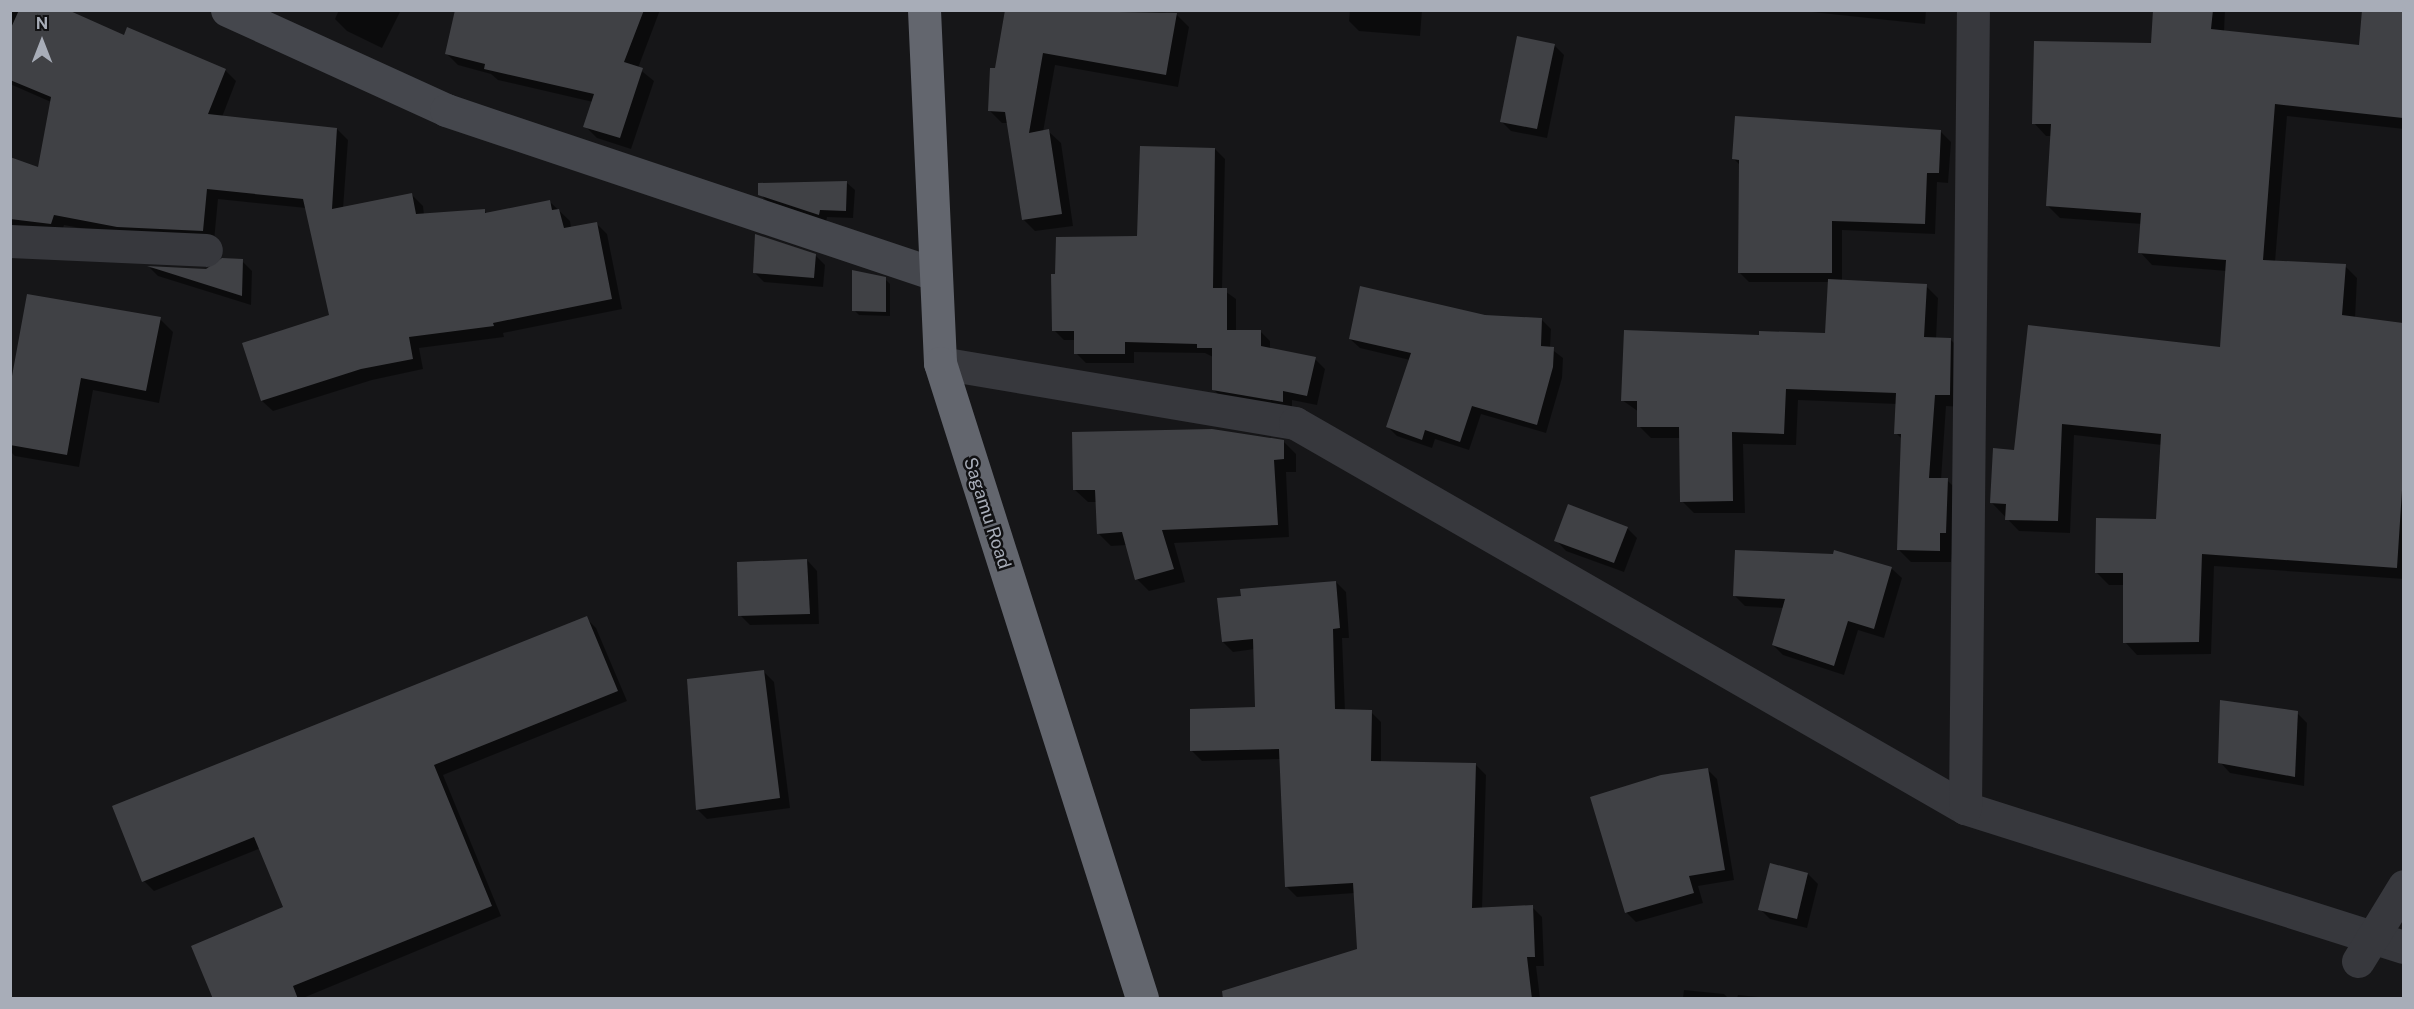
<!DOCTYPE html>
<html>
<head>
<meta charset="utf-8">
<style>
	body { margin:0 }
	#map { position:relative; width:2414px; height:1009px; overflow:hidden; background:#161618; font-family:"Public Sans",sans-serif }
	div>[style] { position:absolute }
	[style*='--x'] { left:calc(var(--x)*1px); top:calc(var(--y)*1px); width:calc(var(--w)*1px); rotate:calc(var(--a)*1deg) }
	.shadow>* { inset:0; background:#0007 }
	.building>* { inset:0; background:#404145 }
	.street>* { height:33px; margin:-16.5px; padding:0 16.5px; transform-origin:16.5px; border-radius:16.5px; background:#37383d }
	.secondary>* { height:33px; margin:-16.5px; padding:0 16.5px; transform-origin:16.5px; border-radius:16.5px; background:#45474d }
	.highway>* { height:33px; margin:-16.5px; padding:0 16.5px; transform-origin:16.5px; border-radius:16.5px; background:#63666e }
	span { translate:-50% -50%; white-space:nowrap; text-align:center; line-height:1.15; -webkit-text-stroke:5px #111113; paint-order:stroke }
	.street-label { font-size:18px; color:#a8adb8 }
	.frame { position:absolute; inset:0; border:12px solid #a8adb8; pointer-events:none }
	.north { position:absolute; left:12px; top:12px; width:60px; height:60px; -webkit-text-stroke:4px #111113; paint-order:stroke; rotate:0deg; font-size:16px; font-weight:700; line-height:24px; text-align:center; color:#a8adb8 }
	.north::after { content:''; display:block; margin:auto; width:21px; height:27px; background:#a8adb8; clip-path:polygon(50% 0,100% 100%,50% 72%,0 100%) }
</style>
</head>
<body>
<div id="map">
	<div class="shadow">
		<i style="clip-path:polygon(10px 10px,65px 10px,125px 37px,225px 70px,236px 81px,222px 117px,337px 129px,348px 140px,343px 209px,412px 195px,423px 206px,424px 215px,484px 210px,487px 214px,550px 202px,570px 221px,571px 228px,596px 223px,607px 234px,622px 309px,503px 333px,504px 337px,419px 348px,423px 369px,372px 380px,273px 411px,262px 401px,244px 344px,330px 316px,306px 208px,218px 199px,214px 241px,129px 237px,64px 225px,61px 234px,10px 225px,10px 159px,39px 169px,51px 102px,10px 84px)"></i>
		<i style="clip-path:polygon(339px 10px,401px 10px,382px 48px,347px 31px,335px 19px)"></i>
		<i style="clip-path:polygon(457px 10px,660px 10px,638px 68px,654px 81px,631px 149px,597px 138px,585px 126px,593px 102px,498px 80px,491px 74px,458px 65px,446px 53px)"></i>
		<i style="clip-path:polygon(1007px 10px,1152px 10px,1177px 15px,1189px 27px,1178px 87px,1055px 65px,1043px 132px,1048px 131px,1061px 143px,1073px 226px,1035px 231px,1023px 219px,1008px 123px,1002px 123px,990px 111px)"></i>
		<i style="clip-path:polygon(1350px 10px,1422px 10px,1420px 36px,1359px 31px,1349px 21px)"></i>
		<i style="clip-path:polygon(1793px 10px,1926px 10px,1925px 24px)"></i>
		<i style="clip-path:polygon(2154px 10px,2225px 10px,2224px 32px,2360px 50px,2364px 10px,2404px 10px,2404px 89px,2380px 87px,2404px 99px,2404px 129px,2287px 116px,2275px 262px,2345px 266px,2357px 278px,2355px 319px,2404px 324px,2404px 579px,2214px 566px,2211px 654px,2137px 655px,2125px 642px,2125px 585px,2109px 585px,2097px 573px,2158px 520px,2162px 445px,2074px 435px,2070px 533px,2019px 531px,1992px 503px,2015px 451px,2029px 327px,2221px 348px,2227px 271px,2152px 265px,2140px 252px,2142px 224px,2060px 218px,2047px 205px,2052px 136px,2046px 136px,2034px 123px,2152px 45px)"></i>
		<i style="clip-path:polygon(1554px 45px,1564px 55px,1547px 138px,1511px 131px,1501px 121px)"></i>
		<i style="clip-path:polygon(1941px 132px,1951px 142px,1948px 183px,1937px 182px,1935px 234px,1842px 230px,1842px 281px,1926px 286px,1938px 298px,1936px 339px,1950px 339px,1962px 351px,1962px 407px,1946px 406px,1941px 480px,1947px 480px,1959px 492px,1951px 562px,1911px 562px,1899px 550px,1902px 439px,1896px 433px,1897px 404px,1798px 400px,1796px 445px,1743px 444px,1745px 513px,1694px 513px,1682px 501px,1680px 438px,1651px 438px,1639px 426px,1639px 412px,1622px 400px,1761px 337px,1827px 335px,1830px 282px,1749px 282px,1739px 272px,1740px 165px,1734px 159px)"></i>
		<i style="clip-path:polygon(1215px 149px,1225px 159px,1222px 289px,1236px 299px,1236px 331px,1260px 331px,1270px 341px,1270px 349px,1315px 359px,1325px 369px,1317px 405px,1292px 400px,1292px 411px,1223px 399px,1213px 389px,1213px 357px,1205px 353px,1134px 352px,1134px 363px,1086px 363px,1076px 353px,1076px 340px,1064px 340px,1054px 330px)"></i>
		<i style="clip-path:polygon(847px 183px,855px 190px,853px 218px,827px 217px,826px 222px,768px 202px,760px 194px)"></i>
		<i style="clip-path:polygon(815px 255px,825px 265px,823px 287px,764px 282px,754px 272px)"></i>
		<i style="clip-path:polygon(242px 261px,252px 271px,251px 305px,158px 276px,150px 268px,205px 270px)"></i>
		<i style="clip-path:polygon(885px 279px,890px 284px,890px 316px,859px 315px,854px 310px)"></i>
		<i style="clip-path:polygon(1485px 316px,1542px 320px,1551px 329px,1550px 348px,1563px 358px,1562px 378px,1546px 433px,1481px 414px,1469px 450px,1435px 439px,1432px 448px,1397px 436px,1388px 427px,1410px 360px,1360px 348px,1350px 339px)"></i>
		<i style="clip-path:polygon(160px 319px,173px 332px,159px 403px,93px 390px,79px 467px,15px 456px,10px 451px,10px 395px)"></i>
		<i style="clip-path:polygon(1283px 441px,1296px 454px,1296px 472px,1286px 472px,1289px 537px,1174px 543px,1185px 582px,1149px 591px,1137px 579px,1127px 545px,1111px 546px,1098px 533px,1097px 502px,1088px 502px,1075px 490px)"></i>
		<i style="clip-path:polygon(1627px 528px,1637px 538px,1624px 572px,1566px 551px,1556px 540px)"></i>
		<i style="clip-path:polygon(807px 560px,817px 571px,819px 624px,750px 625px,740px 615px)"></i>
		<i style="clip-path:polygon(1891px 568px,1902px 578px,1884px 638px,1858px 630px,1844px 675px,1783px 655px,1773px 645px,1784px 608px,1745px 606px,1735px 596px)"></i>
		<i style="clip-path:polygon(1336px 582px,1346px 592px,1349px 638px,1342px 638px,1345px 711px,1371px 712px,1381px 722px,1381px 763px,1476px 765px,1486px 775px,1482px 909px,1532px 907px,1542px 917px,1544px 966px,1536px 966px,1540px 998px,1241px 998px,1359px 950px,1355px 893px,1297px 897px,1287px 887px,1281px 759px,1202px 761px,1192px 751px,1257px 709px,1255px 649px,1233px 652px,1223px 642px,1242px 597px)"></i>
		<i style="clip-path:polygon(586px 618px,596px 628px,627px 701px,443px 775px,501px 916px,303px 998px,215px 998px,285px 908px,261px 848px,154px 891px,144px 881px)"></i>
		<i style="clip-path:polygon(764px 672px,774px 682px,790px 808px,707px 819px,697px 809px)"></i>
		<i style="clip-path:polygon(2297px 713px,2307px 723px,2304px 786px,2230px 773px,2220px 762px)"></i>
		<i style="clip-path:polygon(1707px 769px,1717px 779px,1734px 880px,1698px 886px,1703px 903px,1636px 922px,1626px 912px)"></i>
		<i style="clip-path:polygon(1808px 874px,1818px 884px,1807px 928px,1770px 919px,1760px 909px)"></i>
		<i style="clip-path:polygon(1684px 990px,1724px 994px,1728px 998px,1683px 998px)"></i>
		<i style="clip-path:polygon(1738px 995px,1769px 998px,1737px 998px)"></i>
	</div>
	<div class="building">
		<i style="clip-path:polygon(19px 10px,68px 10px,124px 35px,127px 27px,226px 69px,208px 114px,337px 128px,332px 209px,412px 193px,416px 214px,485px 209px,485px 213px,550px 200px,552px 210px,559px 209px,564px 228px,597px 222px,612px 299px,493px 323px,494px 326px,409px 337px,413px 359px,361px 369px,261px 401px,242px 343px,329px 315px,303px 199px,207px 189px,203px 231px,117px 227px,54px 215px,51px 224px,10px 219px,10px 157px,38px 167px,51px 97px,10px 80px,10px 30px)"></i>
		<i style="clip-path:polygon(455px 10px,644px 10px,624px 62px,643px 68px,620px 138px,583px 127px,594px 94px,484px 69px,485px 64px,445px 54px)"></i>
		<i style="clip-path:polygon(1005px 10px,1177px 13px,1166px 75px,1043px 53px,1029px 133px,1049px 129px,1062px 214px,1022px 220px,1005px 112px,988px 111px,990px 68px,995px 68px)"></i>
		<i style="clip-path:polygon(2153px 10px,2213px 10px,2211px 29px,2359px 45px,2362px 10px,2403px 10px,2403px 118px,2275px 104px,2263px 260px,2346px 264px,2342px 315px,2403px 323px,2403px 475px,2397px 568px,2202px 554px,2199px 642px,2123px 643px,2123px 573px,2095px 573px,2096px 518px,2156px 519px,2161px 434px,2062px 424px,2058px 521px,2005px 520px,2006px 504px,1990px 503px,1993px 448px,2014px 450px,2028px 325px,2220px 347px,2226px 260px,2138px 253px,2141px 213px,2046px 206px,2051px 124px,2032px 124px,2034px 41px,2151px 43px)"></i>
		<i style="clip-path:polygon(1517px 36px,1555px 44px,1537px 129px,1500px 122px)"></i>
		<i style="clip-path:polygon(1735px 116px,1941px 130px,1939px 173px,1927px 173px,1925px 224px,1832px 221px,1832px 273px,1738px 273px,1739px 160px,1732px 159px)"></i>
		<i style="clip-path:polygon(1140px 146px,1215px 148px,1213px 288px,1227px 288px,1227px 330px,1261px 330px,1261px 346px,1316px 357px,1307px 396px,1283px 391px,1283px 402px,1212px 390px,1212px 348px,1197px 348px,1197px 344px,1125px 342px,1125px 354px,1074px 354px,1074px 331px,1052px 331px,1051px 274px,1055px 274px,1056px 237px,1137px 236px)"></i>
		<i style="clip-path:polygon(847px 181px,846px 211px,820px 210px,819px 215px,758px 195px,758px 183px)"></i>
		<i style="clip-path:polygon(755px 234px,816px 254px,814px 278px,753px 273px)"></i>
		<i style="clip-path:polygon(222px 258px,243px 259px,242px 296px,147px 266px,206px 269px)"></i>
		<i style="clip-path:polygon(852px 270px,886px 277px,886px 312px,852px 311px)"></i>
		<i style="clip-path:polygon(1828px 279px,1927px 284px,1924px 337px,1951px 338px,1950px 395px,1935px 395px,1929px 478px,1948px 478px,1946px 533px,1940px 533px,1940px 551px,1897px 550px,1901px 434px,1894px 434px,1896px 393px,1786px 389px,1784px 434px,1732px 432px,1733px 501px,1680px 502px,1679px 427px,1637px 427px,1637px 401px,1621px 401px,1624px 330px,1759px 335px,1759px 331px,1825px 333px)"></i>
		<i style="clip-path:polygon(1360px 286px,1485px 315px,1542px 318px,1541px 346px,1554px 347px,1553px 367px,1537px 425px,1472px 406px,1460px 442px,1425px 430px,1422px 440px,1386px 427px,1411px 353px,1349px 339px)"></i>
		<i style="clip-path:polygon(27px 294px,161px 317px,146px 391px,81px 378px,67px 455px,10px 445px,10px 387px)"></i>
		<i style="clip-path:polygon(1212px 429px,1284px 440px,1284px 459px,1274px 460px,1278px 525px,1162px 530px,1174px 569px,1135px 580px,1122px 532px,1097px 534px,1095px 490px,1073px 490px,1072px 432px)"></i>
		<i style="clip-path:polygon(1568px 504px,1628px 527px,1614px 563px,1554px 541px)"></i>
		<i style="clip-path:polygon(1735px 550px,1833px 554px,1834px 550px,1892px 567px,1874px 629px,1848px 621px,1834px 666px,1772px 645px,1785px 599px,1733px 596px)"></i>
		<i style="clip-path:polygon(807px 559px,810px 614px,738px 616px,737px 562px)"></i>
		<i style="clip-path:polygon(1336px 581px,1340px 628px,1333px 629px,1335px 709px,1372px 710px,1371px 761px,1476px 763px,1472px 908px,1533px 905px,1535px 957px,1527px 957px,1532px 999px,1223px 999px,1222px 991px,1357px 949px,1353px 883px,1285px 887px,1279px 749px,1190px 751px,1190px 709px,1255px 707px,1253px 639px,1222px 642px,1217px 598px,1241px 596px,1240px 589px)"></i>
		<i style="clip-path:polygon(587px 616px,618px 691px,434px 765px,492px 906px,293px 986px,298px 999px,213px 999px,191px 946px,283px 907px,254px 837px,142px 882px,112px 806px)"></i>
		<i style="clip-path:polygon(764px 670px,780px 798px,696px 810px,687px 679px)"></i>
		<i style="clip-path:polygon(2220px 700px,2298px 711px,2295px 777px,2218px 763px)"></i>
		<i style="clip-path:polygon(1708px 768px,1725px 870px,1689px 876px,1694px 893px,1625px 913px,1590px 797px,1661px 775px)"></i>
		<i style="clip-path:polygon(1770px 863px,1808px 873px,1797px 919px,1758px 910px)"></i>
	</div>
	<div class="street">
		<i style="--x:10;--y:241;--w:196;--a:2.6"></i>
		<i style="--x:940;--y:363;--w:360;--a:9.6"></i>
		<i style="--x:1295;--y:423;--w:773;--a:29.88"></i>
		<i style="--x:1965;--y:808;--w:460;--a:17.6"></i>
		<i style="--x:1965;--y:808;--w:798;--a:-89.43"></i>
		<i style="--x:2358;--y:961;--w:88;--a:-58.5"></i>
	</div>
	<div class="secondary">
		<i style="--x:227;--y:10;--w:241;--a:24.5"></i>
		<i style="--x:446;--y:110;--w:516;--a:18.54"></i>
	</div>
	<div class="highway">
		<i style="--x:924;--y:10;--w:353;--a:87.4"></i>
		<i style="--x:940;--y:363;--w:666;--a:72.35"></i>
	</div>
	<div class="street-label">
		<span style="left:987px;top:513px;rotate:72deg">Sagamu Road</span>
	</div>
	<div class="frame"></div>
	<div class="north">N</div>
</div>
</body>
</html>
